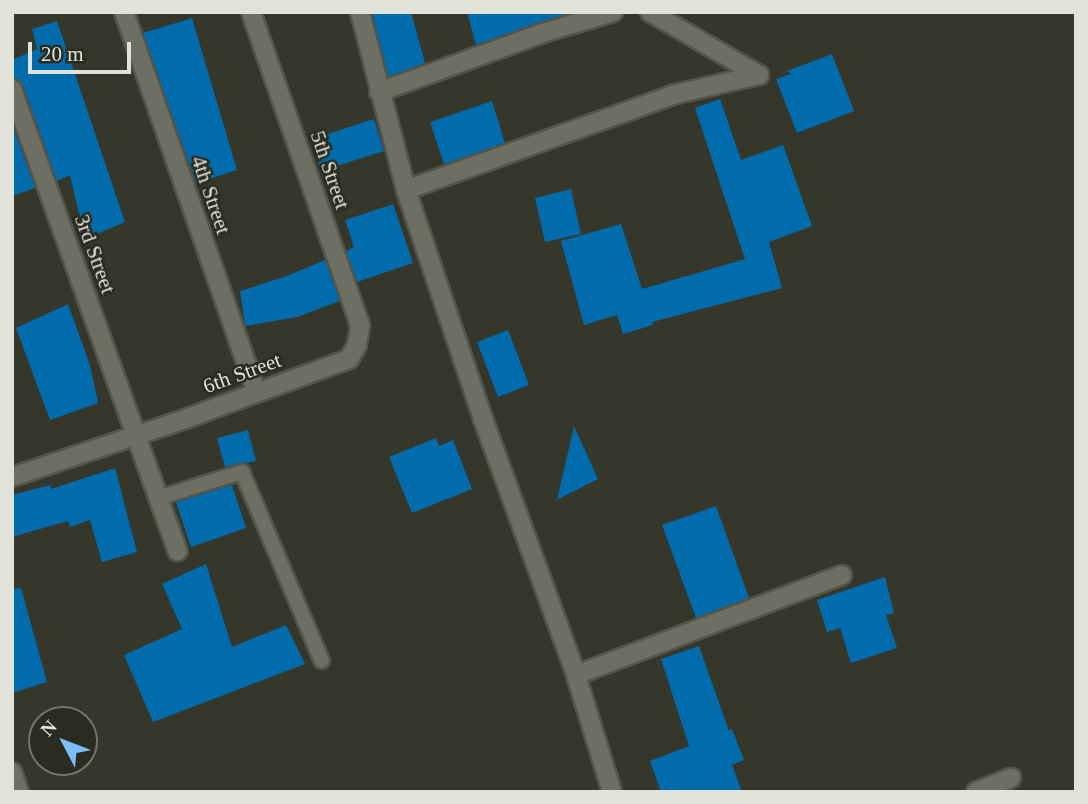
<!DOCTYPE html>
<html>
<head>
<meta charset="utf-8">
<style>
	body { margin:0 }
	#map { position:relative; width:1088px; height:804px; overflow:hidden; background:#34372a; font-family:"Times New Roman",serif }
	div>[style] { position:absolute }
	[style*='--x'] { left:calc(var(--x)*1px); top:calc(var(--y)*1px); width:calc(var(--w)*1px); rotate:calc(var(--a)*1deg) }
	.building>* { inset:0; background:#026bab }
	.roads { filter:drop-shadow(2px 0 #53554b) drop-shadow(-2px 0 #53554b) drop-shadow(0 2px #53554b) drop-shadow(0 -2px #53554b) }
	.service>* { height:14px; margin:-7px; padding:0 7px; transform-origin:7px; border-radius:7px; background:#6c6f61 }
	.minor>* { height:18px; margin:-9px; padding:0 9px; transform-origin:9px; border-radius:9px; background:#6c6f61 }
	span { translate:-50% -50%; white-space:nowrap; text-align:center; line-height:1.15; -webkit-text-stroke:5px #2a2c21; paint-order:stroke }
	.street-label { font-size:21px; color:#e1e2da }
	.frame { position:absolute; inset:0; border:14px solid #e1e2da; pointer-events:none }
	.north { position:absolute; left:28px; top:706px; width:70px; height:70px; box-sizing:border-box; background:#2a2c21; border:2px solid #73756b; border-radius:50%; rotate:312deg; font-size:19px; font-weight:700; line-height:28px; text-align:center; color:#e1e2da }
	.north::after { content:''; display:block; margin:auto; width:24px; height:32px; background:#7bbef8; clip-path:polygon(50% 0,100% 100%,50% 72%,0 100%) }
	.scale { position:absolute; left:28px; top:42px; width:103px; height:32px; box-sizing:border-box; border:4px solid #e1e2da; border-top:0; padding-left:9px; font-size:21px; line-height:24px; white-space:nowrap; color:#e1e2da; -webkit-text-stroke:5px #2a2c21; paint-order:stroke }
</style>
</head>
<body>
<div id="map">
	<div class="building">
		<i style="clip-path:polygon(372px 12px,411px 12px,425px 63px,388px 77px)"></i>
		<i style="clip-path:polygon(467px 12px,564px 12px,565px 15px,476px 45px)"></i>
		<i style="clip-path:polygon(192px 18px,237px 170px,196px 183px,143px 33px)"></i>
		<i style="clip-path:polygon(57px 21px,125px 222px,85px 239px,70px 175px,57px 181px,23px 85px,12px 78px,12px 60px,37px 49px,32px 29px)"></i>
		<i style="clip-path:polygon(832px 54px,854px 111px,797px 133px,776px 79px,791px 74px,787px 71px)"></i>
		<i style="clip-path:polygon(720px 99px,741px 160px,783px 145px,812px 226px,769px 242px,782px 288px,652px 322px,653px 325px,623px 334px,617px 315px,584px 325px,561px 241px,621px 224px,642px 289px,745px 259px,695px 108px)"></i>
		<i style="clip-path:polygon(492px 101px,505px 143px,444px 164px,430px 122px)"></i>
		<i style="clip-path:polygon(374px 119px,384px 151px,321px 171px,312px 139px)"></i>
		<i style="clip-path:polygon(12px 124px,35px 188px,12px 196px)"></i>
		<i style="clip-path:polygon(571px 189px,581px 234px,545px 242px,535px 198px)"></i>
		<i style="clip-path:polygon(393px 204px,413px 263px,357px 282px,346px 251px,354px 247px,345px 220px)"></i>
		<i style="clip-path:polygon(325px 260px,340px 301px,297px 317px,245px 326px,240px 291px,284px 277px)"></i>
		<i style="clip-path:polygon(68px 304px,90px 365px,98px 403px,50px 420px,16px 328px)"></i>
		<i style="clip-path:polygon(508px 330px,529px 385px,498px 397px,477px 342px)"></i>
		<i style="clip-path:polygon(574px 426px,598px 479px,557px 500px)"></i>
		<i style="clip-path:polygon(248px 430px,256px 461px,225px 467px,217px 438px)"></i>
		<i style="clip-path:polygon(436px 438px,439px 446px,453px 440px,472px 489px,412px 513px,389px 457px)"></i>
		<i style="clip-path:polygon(115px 468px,137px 552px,102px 562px,90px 520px,70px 527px,68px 521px,12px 537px,12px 495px,50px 485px,51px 489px)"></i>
		<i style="clip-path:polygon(232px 485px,246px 528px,191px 547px,176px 502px)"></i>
		<i style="clip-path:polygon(716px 506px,749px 598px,696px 618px,662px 525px)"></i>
		<i style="clip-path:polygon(206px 564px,232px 647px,286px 625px,305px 664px,153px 722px,124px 655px,182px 629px,162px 584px)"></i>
		<i style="clip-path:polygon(885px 577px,894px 613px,886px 615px,897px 648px,851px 663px,840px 628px,827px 632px,817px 600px)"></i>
		<i style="clip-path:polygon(21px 588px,47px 682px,12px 693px,12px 589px)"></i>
		<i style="clip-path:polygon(699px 646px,729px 731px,732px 729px,744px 760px,732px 765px,742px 792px,661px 792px,650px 761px,689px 746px,661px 659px)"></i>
	</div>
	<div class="roads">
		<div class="service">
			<i style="--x:158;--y:498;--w:88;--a:-17.2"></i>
			<i style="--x:242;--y:472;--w:205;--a:67.1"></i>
		</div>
		<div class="minor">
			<i style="--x:124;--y:12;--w:402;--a:70.8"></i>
			<i style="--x:360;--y:12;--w:184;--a:75.5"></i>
			<i style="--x:406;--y:190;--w:242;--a:71.4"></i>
			<i style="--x:483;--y:419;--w:272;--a:70"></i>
			<i style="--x:576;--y:675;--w:122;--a:72.9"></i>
			<i style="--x:650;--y:12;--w:126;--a:30"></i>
			<i style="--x:12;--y:89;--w:491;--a:70.3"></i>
			<i style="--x:379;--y:92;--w:177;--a:-19.8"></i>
			<i style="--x:546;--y:32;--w:70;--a:-16.6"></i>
			<i style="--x:406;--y:190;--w:287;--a:-19.6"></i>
			<i style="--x:676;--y:94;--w:85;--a:-12.9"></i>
			<i style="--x:12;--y:477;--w:182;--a:-18.5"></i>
			<i style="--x:185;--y:419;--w:175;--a:-20.1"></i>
			<i style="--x:349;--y:359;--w:16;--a:-60"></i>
			<i style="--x:357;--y:345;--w:20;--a:-81"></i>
			<i style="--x:360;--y:325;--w:331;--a:-109.2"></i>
			<i style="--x:576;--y:675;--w:284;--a:-20.6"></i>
			<i style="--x:12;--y:772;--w:21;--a:71"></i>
			<i style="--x:976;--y:792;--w:38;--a:-22"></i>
		</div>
	</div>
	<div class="street-label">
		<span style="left:330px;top:170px;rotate:71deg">5th Street</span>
		<span style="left:211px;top:195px;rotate:71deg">4th Street</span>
		<span style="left:95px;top:254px;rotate:70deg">3rd Street</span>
		<span style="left:242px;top:373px;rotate:-20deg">6th Street</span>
	</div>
	<div class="frame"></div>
	<div class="north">N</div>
	<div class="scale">20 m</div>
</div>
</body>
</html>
